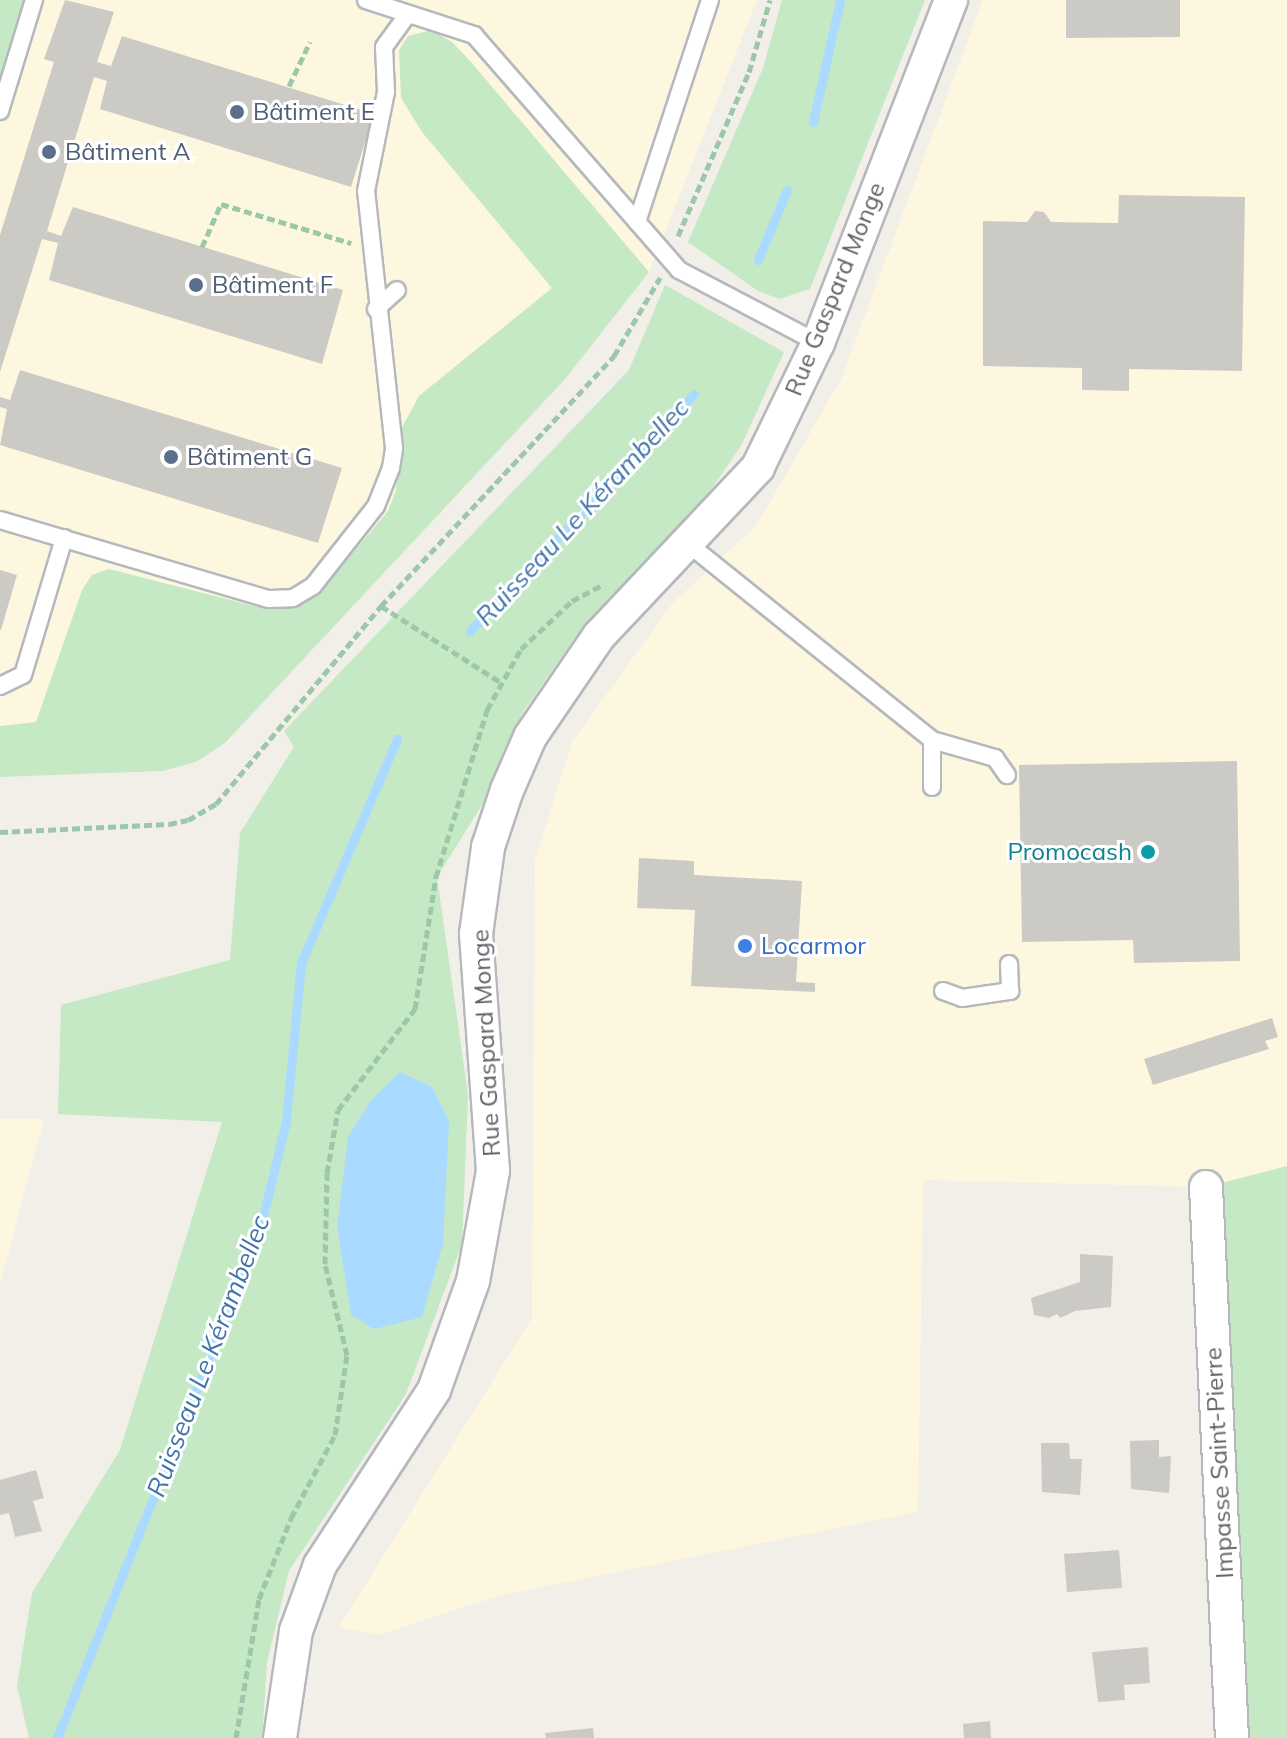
<!DOCTYPE html>
<html>
<head>
<meta charset="utf-8">
<style>
	body { margin:0 }
	#map { position:relative; width:1287px; height:1738px; overflow:hidden; background:#f1efe8; font-family:Mulish,sans-serif }
	div>[style] { position:absolute }
	[style*='--x'] { left:calc(var(--x)*1px); top:calc(var(--y)*1px); width:calc(var(--w)*1px); rotate:calc(var(--a)*1deg) }
	.commercial>* { inset:0; background:#fef7e0 }
	.green>* { inset:0; background:#c5e8c5 }
	.water>* { inset:0; background:#aadaff }
	.stream>* { height:9px; margin:-4.5px; padding:0 4.5px; transform-origin:4.5px; border-radius:4.5px; background:#aadaff }
	.building>* { inset:0; background:#cccac5 }
	.path>* { height:5px; margin-top:-2.5px; transform-origin:0; background:repeating-linear-gradient(90deg,#9cc7a9 0 8px,transparent 0 12px) }
	.roads { filter:drop-shadow(2px 0 #b5b8bc) drop-shadow(-2px 0 #b5b8bc) drop-shadow(0 2px #b5b8bc) drop-shadow(0 -2px #b5b8bc) }
	.service>* { height:16px; margin:-8px; padding:0 8px; transform-origin:8px; border-radius:8px; background:#fff }
	.minor>* { height:32px; margin:-16px; padding:0 16px; transform-origin:16px; border-radius:16px; background:#fff }
	.dots>* { width:22px; height:22px; translate:-50% -50%; box-sizing:border-box; border:4px solid #fff; border-radius:50% }
	span { translate:-50% -50%; white-space:nowrap; text-align:center; line-height:1.15; -webkit-text-stroke:6px #fff; paint-order:stroke }
	.service-label { font-size:24px; color:#4e5e75 }
	.left { translate:0 -50%; text-align:left }
	.street-label { font-size:24px; color:#5f6368 }
	.culture-label { font-size:24px; color:#0d838f }
	.right { translate:-100% -50%; text-align:right }
	.shop-label { font-size:24px; color:#366cbe }
	.water-label { font-size:26px; color:#4174aa; font-style:italic }
</style>
</head>
<body>
<div id="map">
	<div class="commercial">
		<i style="clip-path:polygon(0 0,757px 0,649px 272px,566px 378px,225px 743px,196px 762px,163px 771px,0 777px)"></i>
		<i style="clip-path:polygon(983px 0,1287px 0,1287px 1166px,1206px 1187px,923px 1180px,918px 1512px,498px 1596px,378px 1635px,339px 1627px,532px 1318px,535px 860px,572px 742px,672px 604px,757px 525px,841px 379px)"></i>
		<i style="clip-path:polygon(0 1119px,44px 1119px,0 1284px)"></i>
	</div>
	<div class="green">
		<i style="clip-path:polygon(0 0,31px 0,0 90px)"></i>
		<i style="clip-path:polygon(782px 0,925px 0,810px 289px,779px 299px,758px 291px,688px 242px,763px 68px)"></i>
		<i style="clip-path:polygon(431px 30px,452px 42px,471px 62px,649px 272px,566px 378px,225px 743px,196px 762px,163px 771px,0 777px,0 726px,36px 722px,82px 590px,92px 575px,109px 569px,258px 607px,301px 603px,337px 572px,388px 511px,396px 490px,399px 433px,419px 396px,552px 288px,422px 132px,401px 98px,399px 50px,408px 36px)"></i>
		<i style="clip-path:polygon(665px 285px,784px 352px,742px 444px,698px 509px,579px 632px,523px 712px,490px 792px,437px 877px,468px 1095px,462px 1244px,406px 1394px,289px 1571px,267px 1662px,262px 1738px,29px 1738px,17px 1686px,32px 1593px,120px 1450px,222px 1122px,58px 1114px,61px 1005px,230px 960px,240px 833px,294px 747px,284px 731px,629px 370px)"></i>
		<i style="clip-path:polygon(1287px 1166px,1287px 1738px,1232px 1738px,1206px 1187px)"></i>
	</div>
	<div class="water">
		<i style="clip-path:polygon(400px 1072px,432px 1087px,449px 1121px,443px 1244px,422px 1317px,374px 1329px,351px 1315px,337px 1226px,348px 1137px,371px 1100px)"></i>
	</div>
	<div class="stream">
		<i style="--x:813;--y:122;--w:125;--a:-77.5"></i>
		<i style="--x:758;--y:260;--w:76;--a:-67.5"></i>
		<i style="--x:470;--y:631;--w:326;--a:-46.6"></i>
		<i style="--x:57;--y:1738;--w:544;--a:-68.2"></i>
		<i style="--x:259;--y:1233;--w:115;--a:-76.4"></i>
		<i style="--x:286;--y:1121;--w:159;--a:-84.6"></i>
		<i style="--x:301;--y:963;--w:244;--a:-66.8"></i>
	</div>
	<div class="building">
		<i style="clip-path:polygon(65px 0,114px 12px,97px 62px,111px 66px,122px 36px,374px 114px,351px 187px,100px 109px,107px 81px,94px 77px,47px 231px,61px 236px,73px 207px,343px 290px,322px 364px,49px 280px,58px 243px,42px 239px,0 372px,0 235px,54px 62px,44px 59px)"></i>
		<i style="clip-path:polygon(1066px 0,1180px 0,1180px 37px,1066px 38px)"></i>
		<i style="clip-path:polygon(1119px 195px,1245px 197px,1242px 371px,1129px 369px,1129px 391px,1082px 390px,1082px 368px,983px 366px,983px 221px,1027px 222px,1035px 211px,1044px 212px,1051px 222px,1118px 223px)"></i>
		<i style="clip-path:polygon(20px 370px,342px 468px,318px 543px,0 445px,7px 409px,0 407px,0 397px,10px 400px)"></i>
		<i style="clip-path:polygon(0 570px,17px 575px,1px 630px,0 630px)"></i>
		<i style="clip-path:polygon(1237px 761px,1240px 961px,1134px 963px,1133px 940px,1022px 942px,1019px 765px)"></i>
		<i style="clip-path:polygon(639px 858px,694px 861px,694px 875px,802px 881px,796px 982px,815px 983px,815px 992px,691px 986px,695px 910px,637px 908px)"></i>
		<i style="clip-path:polygon(1272px 1018px,1278px 1037px,1265px 1041px,1269px 1049px,1153px 1085px,1144px 1059px)"></i>
		<i style="clip-path:polygon(1080px 1254px,1113px 1256px,1111px 1307px,1075px 1311px,1060px 1318px,1057px 1314px,1049px 1318px,1034px 1315px,1031px 1298px,1080px 1282px)"></i>
		<i style="clip-path:polygon(1159px 1440px,1159px 1457px,1171px 1456px,1169px 1493px,1131px 1489px,1130px 1441px)"></i>
		<i style="clip-path:polygon(1041px 1443px,1069px 1443px,1070px 1459px,1082px 1459px,1080px 1495px,1042px 1492px)"></i>
		<i style="clip-path:polygon(36px 1470px,44px 1498px,33px 1501px,42px 1531px,15px 1537px,9px 1513px,0 1515px,0 1480px)"></i>
		<i style="clip-path:polygon(1119px 1550px,1122px 1588px,1067px 1592px,1064px 1554px)"></i>
		<i style="clip-path:polygon(1148px 1647px,1150px 1683px,1124px 1685px,1125px 1700px,1098px 1702px,1092px 1652px)"></i>
		<i style="clip-path:polygon(990px 1721px,991px 1738px,964px 1738px,963px 1724px)"></i>
		<i style="clip-path:polygon(593px 1728px,594px 1738px,546px 1738px,545px 1733px)"></i>
	</div>
	<div class="path">
		<i style="--x:289;--y:86;--w:49;--a:-64.5"></i>
		<i style="--x:678;--y:236;--w:179;--a:-66.6"></i>
		<i style="--x:749;--y:72;--w:75;--a:-73.7"></i>
		<i style="--x:202;--y:247;--w:47;--a:-66.2"></i>
		<i style="--x:221;--y:204;--w:136;--a:16.7"></i>
		<i style="--x:381;--y:606;--w:143;--a:32.5"></i>
		<i style="--x:0;--y:832;--w:169;--a:-2.7"></i>
		<i style="--x:169;--y:824;--w:19;--a:-12"></i>
		<i style="--x:188;--y:820;--w:32;--a:-30"></i>
		<i style="--x:216;--y:804;--w:258;--a:-50.2"></i>
		<i style="--x:381;--y:606;--w:342;--a:-47"></i>
		<i style="--x:614;--y:356;--w:91;--a:-59.5"></i>
		<i style="--x:236;--y:1738;--w:141;--a:-80.6"></i>
		<i style="--x:259;--y:1599;--w:87;--a:-68.4"></i>
		<i style="--x:291;--y:1518;--w:94;--a:-62.1"></i>
		<i style="--x:335;--y:1435;--w:81;--a:-81.5"></i>
		<i style="--x:347;--y:1355;--w:94;--a:-103.6"></i>
		<i style="--x:325;--y:1264;--w:91;--a:-88.7"></i>
		<i style="--x:327;--y:1173;--w:64;--a:-80.1"></i>
		<i style="--x:338;--y:1110;--w:127;--a:-52.7"></i>
		<i style="--x:415;--y:1009;--w:134;--a:-81"></i>
		<i style="--x:436;--y:877;--w:175;--a:-73"></i>
		<i style="--x:487;--y:710;--w:70;--a:-60.9"></i>
		<i style="--x:521;--y:649;--w:70;--a:-43.3"></i>
		<i style="--x:572;--y:601;--w:36;--a:-28"></i>
	</div>
	<div class="roads">
		<div class="service">
			<i style="--x:366;--y:0;--w:114;--a:18"></i>
			<i style="--x:474;--y:35;--w:312;--a:48.9"></i>
			<i style="--x:679;--y:270;--w:157;--a:27.7"></i>
			<i style="--x:0;--y:111;--w:116;--a:-73"></i>
			<i style="--x:637;--y:222;--w:234;--a:-71.8"></i>
			<i style="--x:376;--y:309;--w:28;--a:-42"></i>
			<i style="--x:0;--y:520;--w:280;--a:16.4"></i>
			<i style="--x:269;--y:599;--w:24;--a:-2"></i>
			<i style="--x:293;--y:598;--w:23;--a:-31"></i>
			<i style="--x:313;--y:586;--w:102;--a:-51.8"></i>
			<i style="--x:376;--y:506;--w:41;--a:-68.5"></i>
			<i style="--x:391;--y:468;--w:20;--a:-81"></i>
			<i style="--x:394;--y:448;--w:259;--a:-96.2"></i>
			<i style="--x:366;--y:191;--w:101;--a:-78.6"></i>
			<i style="--x:386;--y:92;--w:45;--a:-92.5"></i>
			<i style="--x:384;--y:47;--w:41;--a:-54"></i>
			<i style="--x:686;--y:542;--w:316;--a:38.8"></i>
			<i style="--x:932;--y:740;--w:66;--a:15.9"></i>
			<i style="--x:995;--y:758;--w:21;--a:55"></i>
			<i style="--x:0;--y:686;--w:25;--a:-26"></i>
			<i style="--x:23;--y:675;--w:143;--a:-73.3"></i>
			<i style="--x:932;--y:740;--w:47;--a:90"></i>
			<i style="--x:943;--y:991;--w:20;--a:20"></i>
			<i style="--x:962;--y:998;--w:49;--a:-8.3"></i>
			<i style="--x:1010;--y:991;--w:27;--a:-92"></i>
		</div>
		<div class="minor">
			<i style="--x:1206;--y:1187;--w:552;--a:87.3"></i>
			<i style="--x:280;--y:1738;--w:108;--a:-81.5"></i>
			<i style="--x:296;--y:1631;--w:70;--a:-70"></i>
			<i style="--x:320;--y:1565;--w:209;--a:-56.9"></i>
			<i style="--x:434;--y:1390;--w:116;--a:-70.3"></i>
			<i style="--x:473;--y:1281;--w:112;--a:-79.7"></i>
			<i style="--x:493;--y:1171;--w:238;--a:-94.1"></i>
			<i style="--x:476;--y:934;--w:88;--a:-82.1"></i>
			<i style="--x:488;--y:847;--w:60;--a:-71.6"></i>
			<i style="--x:507;--y:790;--w:58;--a:-66.5"></i>
			<i style="--x:530;--y:737;--w:122;--a:-55.7"></i>
			<i style="--x:599;--y:636;--w:232;--a:-46.7"></i>
			<i style="--x:758;--y:467;--w:138;--a:-64.2"></i>
			<i style="--x:818;--y:343;--w:368;--a:-68.8"></i>
		</div>
	</div>
	<div class="dots">
		<i style="left:237px;top:112px;background:#5c6f8a"></i>
		<i style="left:49px;top:152px;background:#5c6f8a"></i>
		<i style="left:196px;top:285px;background:#5c6f8a"></i>
		<i style="left:171px;top:457px;background:#5c6f8a"></i>
		<i style="left:1148px;top:852px;background:#0f9aa8"></i>
		<i style="left:745px;top:946px;background:#3f7fe0"></i>
	</div>
	<div class="service-label">
		<span class="left" style="left:253px;top:112px">Bâtiment E</span>
		<span class="left" style="left:65px;top:152px">Bâtiment A</span>
		<span class="left" style="left:212px;top:285px">Bâtiment F</span>
		<span class="left" style="left:187px;top:457px">Bâtiment G</span>
	</div>
	<div class="street-label">
		<span style="left:835px;top:289px;rotate:-68deg">Rue Gaspard Monge</span>
		<span style="left:486px;top:1043px;rotate:-93deg">Rue Gaspard Monge</span>
		<span style="left:1219px;top:1463px;rotate:-93deg">Impasse Saint-Pierre</span>
	</div>
	<div class="culture-label">
		<span class="right" style="left:1132px;top:852px">Promocash</span>
	</div>
	<div class="shop-label">
		<span class="left" style="left:761px;top:946px">Locarmor</span>
	</div>
	<div class="water-label">
		<span style="left:582px;top:512px;rotate:-47deg">Ruisseau Le Kérambellec</span>
		<span style="left:208px;top:1356px;rotate:-69deg">Ruisseau Le Kérambellec</span>
	</div>
</div>
</body>
</html>
